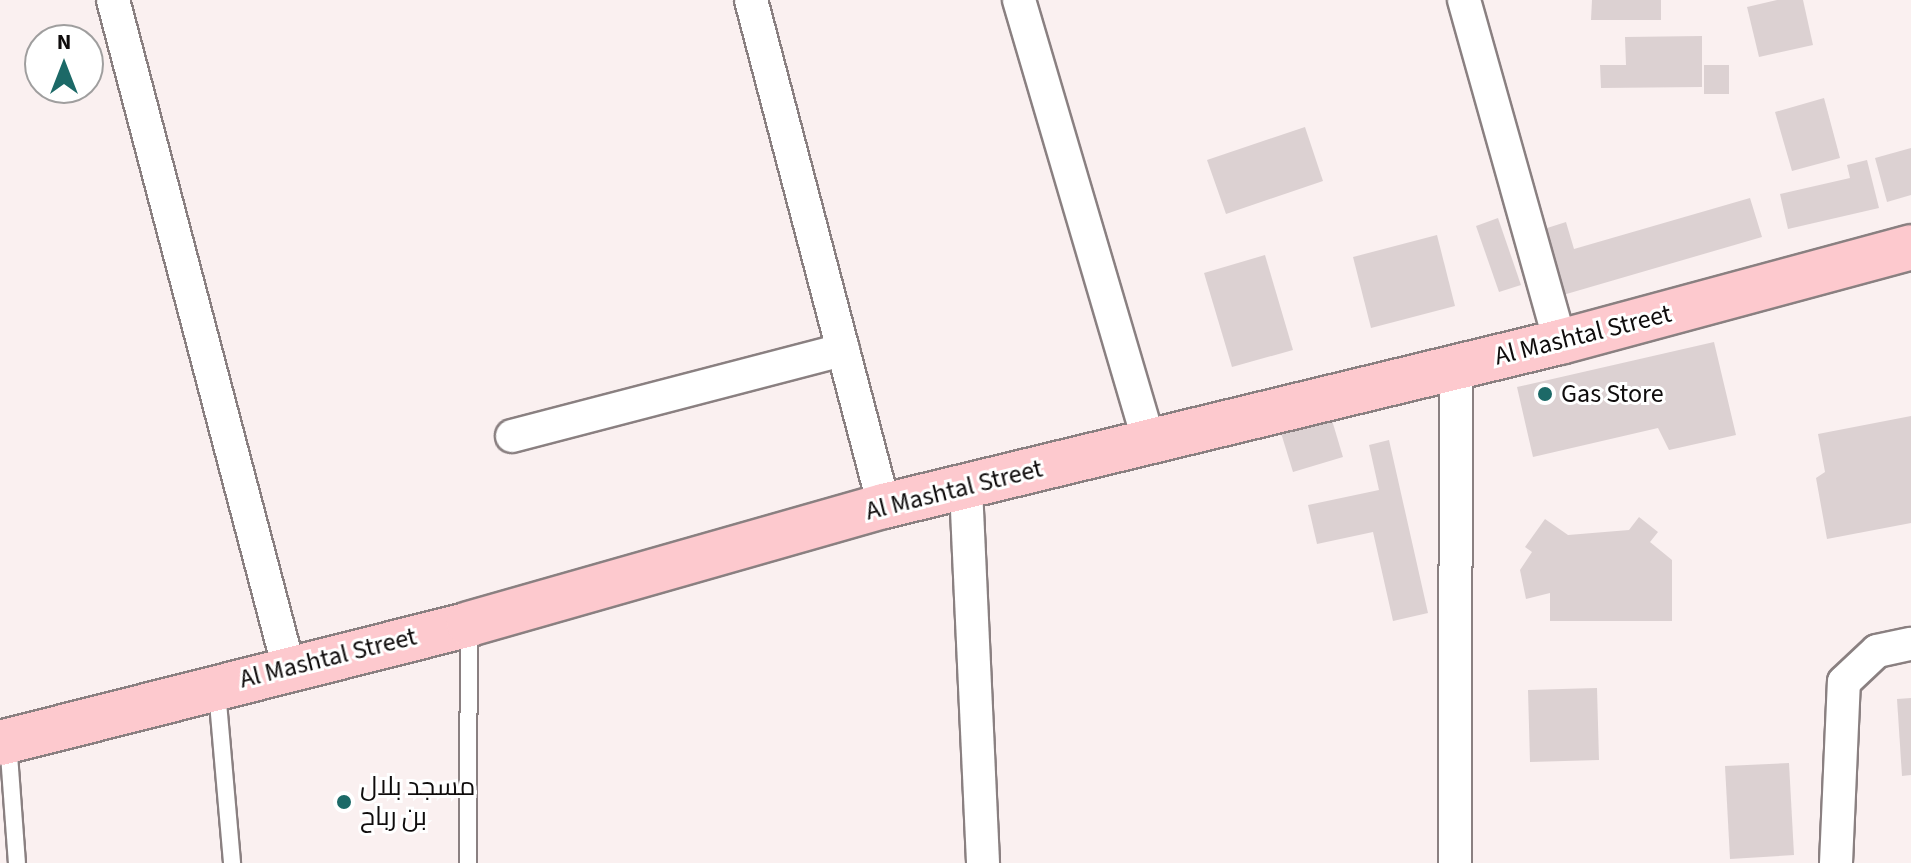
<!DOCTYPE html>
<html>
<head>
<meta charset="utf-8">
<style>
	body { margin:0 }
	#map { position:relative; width:1911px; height:863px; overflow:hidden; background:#faf0f0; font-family:"Source Sans 3",Cairo,sans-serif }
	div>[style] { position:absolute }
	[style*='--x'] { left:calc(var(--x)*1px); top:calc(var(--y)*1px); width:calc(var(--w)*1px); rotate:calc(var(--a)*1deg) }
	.building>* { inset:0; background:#dcd1d2 }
	.roads { filter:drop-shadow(2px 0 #8a8081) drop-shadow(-2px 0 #8a8081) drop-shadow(0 2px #8a8081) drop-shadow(0 -2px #8a8081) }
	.lane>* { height:16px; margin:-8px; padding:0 8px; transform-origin:8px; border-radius:8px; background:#fff }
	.street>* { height:32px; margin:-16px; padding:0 16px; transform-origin:16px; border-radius:16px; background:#fff }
	.primary>* { height:44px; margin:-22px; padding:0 22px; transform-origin:22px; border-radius:22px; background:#fdc9ce }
	.dots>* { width:22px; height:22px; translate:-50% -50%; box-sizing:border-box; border:4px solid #fff; border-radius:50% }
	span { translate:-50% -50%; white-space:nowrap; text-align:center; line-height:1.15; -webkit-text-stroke:6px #fff; paint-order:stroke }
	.street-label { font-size:26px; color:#0f0c0c }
	.poi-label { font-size:26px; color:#0f0c0c }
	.left { translate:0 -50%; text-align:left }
	.north { position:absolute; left:24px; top:24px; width:80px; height:80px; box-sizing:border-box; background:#fff; border:2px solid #9f9e9e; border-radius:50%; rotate:0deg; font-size:22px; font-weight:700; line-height:32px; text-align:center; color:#0f0c0c }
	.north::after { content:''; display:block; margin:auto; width:28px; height:36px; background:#1c6967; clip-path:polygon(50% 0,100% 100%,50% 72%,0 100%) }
</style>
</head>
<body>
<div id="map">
	<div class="building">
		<i style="clip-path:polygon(1592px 0,1661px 0,1661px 20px,1591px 20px)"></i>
		<i style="clip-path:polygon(1777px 0,1803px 0,1813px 45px,1759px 57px,1747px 7px)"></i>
		<i style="clip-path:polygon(1702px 36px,1702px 87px,1601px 88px,1600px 65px,1626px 65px,1625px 37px)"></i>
		<i style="clip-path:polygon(1704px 65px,1729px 65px,1729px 94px,1704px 94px)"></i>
		<i style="clip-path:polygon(1824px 98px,1840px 158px,1792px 171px,1775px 112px)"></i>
		<i style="clip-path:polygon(1305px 127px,1323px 181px,1226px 214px,1207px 160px)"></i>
		<i style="clip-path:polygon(1911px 148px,1911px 195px,1887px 202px,1875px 158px)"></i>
		<i style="clip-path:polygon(1867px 160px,1879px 208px,1788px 229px,1780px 194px,1850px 178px,1847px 165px)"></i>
		<i style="clip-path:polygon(1750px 198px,1762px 237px,1563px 295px,1544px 229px,1566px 222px,1574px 249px)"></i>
		<i style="clip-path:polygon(1498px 218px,1521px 285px,1499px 292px,1476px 226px)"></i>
		<i style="clip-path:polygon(1437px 235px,1455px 306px,1371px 328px,1353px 257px)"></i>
		<i style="clip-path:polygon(1265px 255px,1293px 350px,1232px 367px,1204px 273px)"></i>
		<i style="clip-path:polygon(1714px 342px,1736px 435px,1669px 450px,1658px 428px,1533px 457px,1517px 387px)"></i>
		<i style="clip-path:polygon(1911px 416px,1911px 523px,1827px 539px,1816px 478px,1825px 472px,1818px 434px)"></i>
		<i style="clip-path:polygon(1331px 417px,1343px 457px,1293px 472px,1281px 433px)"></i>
		<i style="clip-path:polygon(1389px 440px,1428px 613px,1393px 621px,1373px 532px,1317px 544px,1308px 505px,1379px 490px,1369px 445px)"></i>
		<i style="clip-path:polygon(1639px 517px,1658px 532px,1650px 542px,1672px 560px,1672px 621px,1550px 621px,1550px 593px,1526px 599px,1520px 570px,1532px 552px,1525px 547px,1545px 519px,1568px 535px,1629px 530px)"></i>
		<i style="clip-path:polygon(1597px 688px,1599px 760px,1530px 762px,1528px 690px)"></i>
		<i style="clip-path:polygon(1911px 698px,1911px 775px,1902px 776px,1897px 699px)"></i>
		<i style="clip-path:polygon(1789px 763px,1794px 855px,1730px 859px,1725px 766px)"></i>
	</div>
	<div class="roads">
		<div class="lane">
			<i style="--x:217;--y:691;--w:173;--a:85"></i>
			<i style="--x:8;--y:741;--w:122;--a:85.8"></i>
			<i style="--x:468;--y:863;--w:238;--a:-89.8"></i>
		</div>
		<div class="street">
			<i style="--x:113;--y:0;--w:688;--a:75.26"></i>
			<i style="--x:751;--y:0;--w:523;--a:75.27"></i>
			<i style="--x:1019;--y:0;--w:460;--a:73.6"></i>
			<i style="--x:1464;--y:0;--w:355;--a:74.3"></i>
			<i style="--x:512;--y:436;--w:342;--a:-14.6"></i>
			<i style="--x:966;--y:488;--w:375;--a:87.4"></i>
			<i style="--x:1455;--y:863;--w:496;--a:-89.9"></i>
			<i style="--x:1836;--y:863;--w:181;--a:-87.5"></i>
			<i style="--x:1844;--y:682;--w:45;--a:-43.2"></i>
			<i style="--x:1877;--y:651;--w:35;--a:-12"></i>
		</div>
		<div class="primary">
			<i style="--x:0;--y:743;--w:484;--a:-14.2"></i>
			<i style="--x:469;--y:624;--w:431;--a:-15.9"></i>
			<i style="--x:884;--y:506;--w:696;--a:-13.64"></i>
			<i style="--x:1560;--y:342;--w:364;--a:-15.1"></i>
		</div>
	</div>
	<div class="dots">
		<i style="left:1545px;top:394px;background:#1c6967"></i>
		<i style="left:344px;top:802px;background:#1c6967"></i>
	</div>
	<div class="street-label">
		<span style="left:1583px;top:335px;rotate:-14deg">Al Mashtal Street</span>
		<span style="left:954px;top:490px;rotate:-14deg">Al Mashtal Street</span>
		<span style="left:328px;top:658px;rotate:-14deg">Al Mashtal Street</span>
	</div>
	<div class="poi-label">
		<span class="left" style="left:1561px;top:394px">Gas Store</span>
		<span class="left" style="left:360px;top:802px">مسجد بلال<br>بن رباح</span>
	</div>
	<div class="north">N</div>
</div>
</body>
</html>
